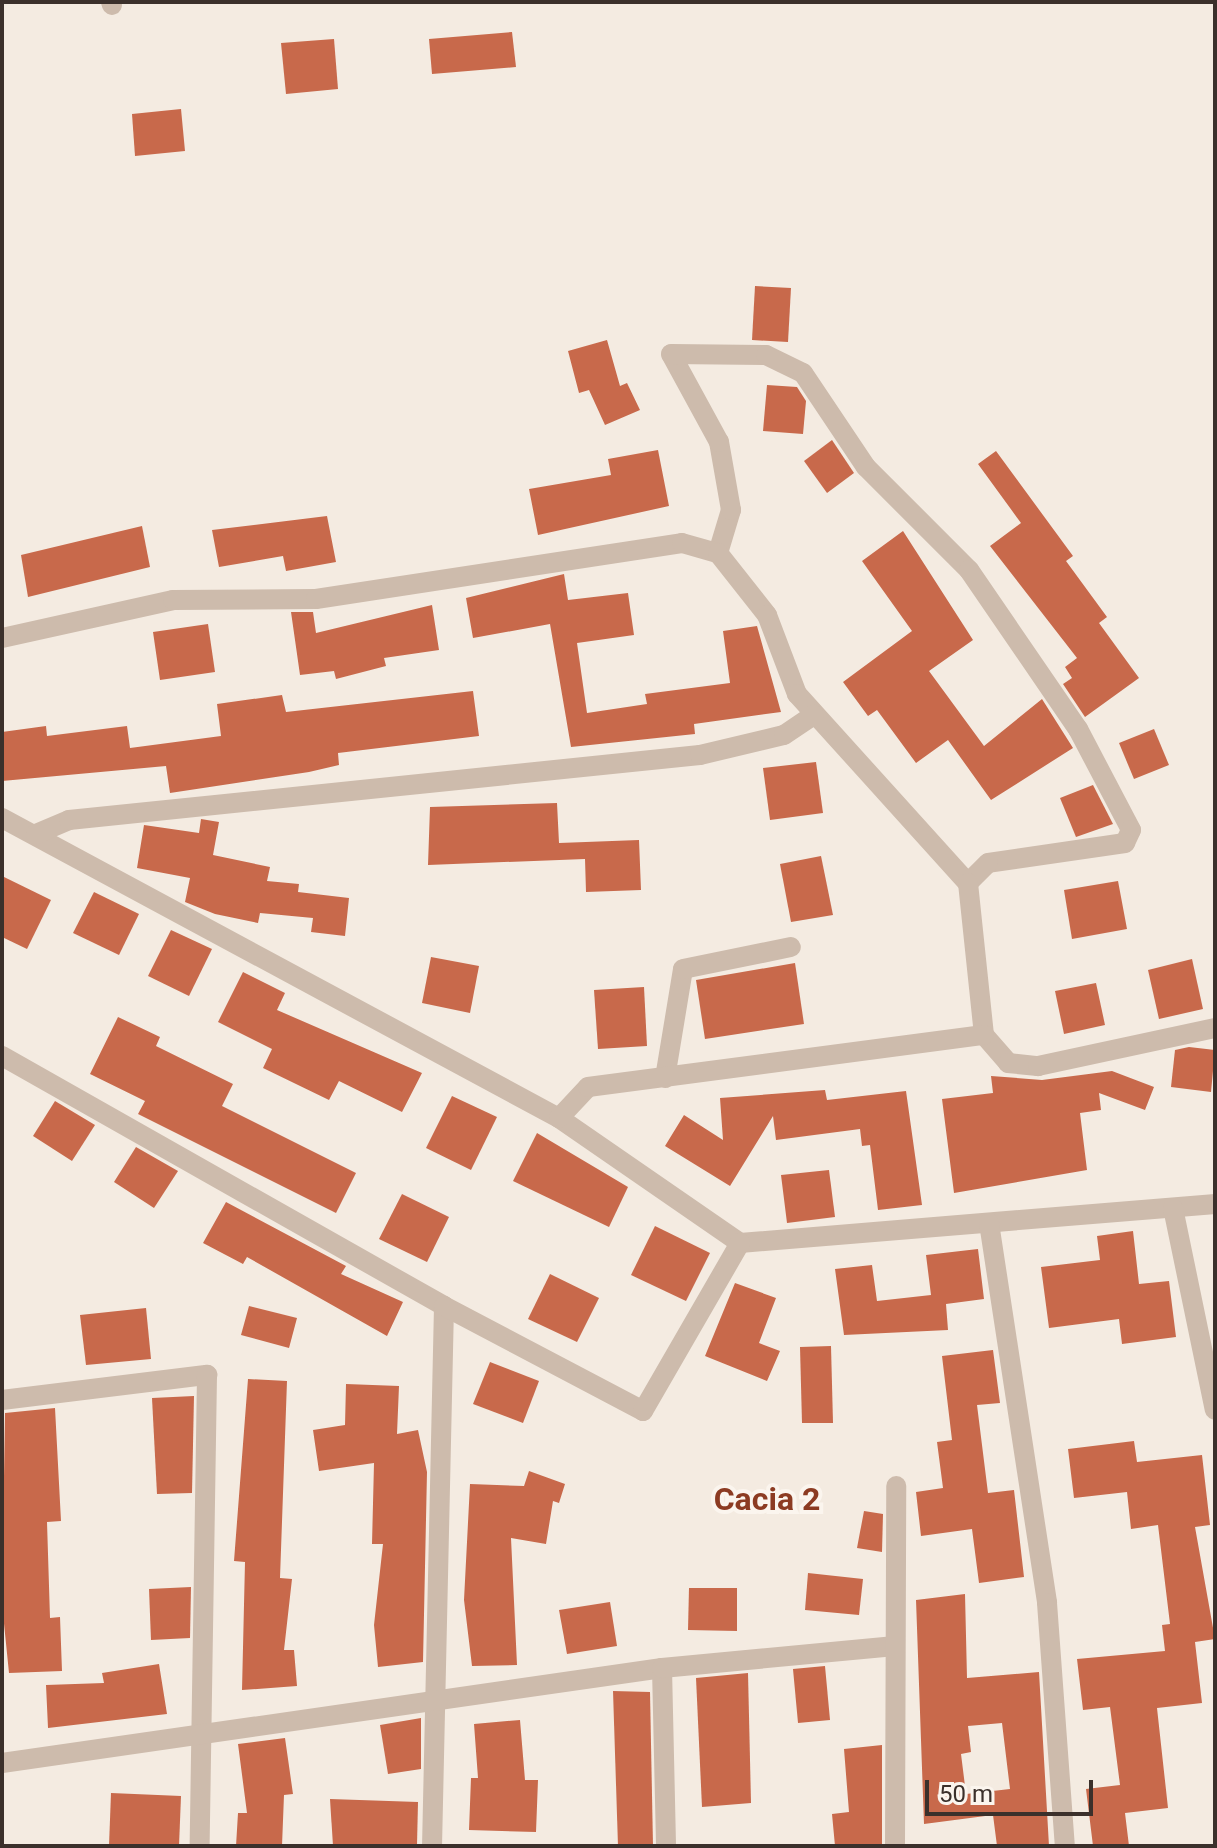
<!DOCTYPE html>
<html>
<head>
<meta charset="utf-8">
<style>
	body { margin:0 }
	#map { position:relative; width:1217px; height:1848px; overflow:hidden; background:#f4ebe1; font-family:Roboto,sans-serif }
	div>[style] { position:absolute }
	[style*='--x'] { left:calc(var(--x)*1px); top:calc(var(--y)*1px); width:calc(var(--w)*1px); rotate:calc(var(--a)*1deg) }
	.building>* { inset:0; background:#c8694b }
	.minor>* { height:20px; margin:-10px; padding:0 10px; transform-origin:10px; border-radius:10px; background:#cdbbac }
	span { translate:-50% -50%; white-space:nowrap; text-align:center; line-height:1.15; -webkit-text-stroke:8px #fbf5ee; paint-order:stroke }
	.quarter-label { font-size:32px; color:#8c3b22; font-weight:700 }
	.frame { position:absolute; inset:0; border:4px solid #3b302b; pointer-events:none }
	.scale { position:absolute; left:925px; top:1780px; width:168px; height:36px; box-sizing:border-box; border:4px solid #3b302b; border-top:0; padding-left:10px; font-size:24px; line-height:28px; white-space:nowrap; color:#3b302b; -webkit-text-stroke:6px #fbf5ee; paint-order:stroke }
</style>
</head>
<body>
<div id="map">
	<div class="building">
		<i style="clip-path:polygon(512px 32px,516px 67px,432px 74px,429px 39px)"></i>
		<i style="clip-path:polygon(334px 39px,338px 89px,286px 94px,281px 43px)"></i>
		<i style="clip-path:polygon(181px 109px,185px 151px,135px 156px,132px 114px)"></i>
		<i style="clip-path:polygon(755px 286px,791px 288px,788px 342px,752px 340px)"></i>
		<i style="clip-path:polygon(607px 340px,620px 386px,627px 383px,640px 410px,605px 425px,589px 390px,579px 393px,568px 351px)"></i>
		<i style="clip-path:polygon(767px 385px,797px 387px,806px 401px,803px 434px,763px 431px)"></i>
		<i style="clip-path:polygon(832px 440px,854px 473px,827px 493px,804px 461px)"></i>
		<i style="clip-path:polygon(658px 450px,669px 506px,538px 535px,529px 489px,611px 475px,608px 459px)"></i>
		<i style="clip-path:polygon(996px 451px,1073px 556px,1066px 561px,1107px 617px,1099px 623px,1139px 678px,1085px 717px,1063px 684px,1072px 678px,1065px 667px,1077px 658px,990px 546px,1021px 523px,978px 464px)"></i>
		<i style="clip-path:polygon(327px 516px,336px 562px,286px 571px,283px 556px,219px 567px,212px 530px)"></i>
		<i style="clip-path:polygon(142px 526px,150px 567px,28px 597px,21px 555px)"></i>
		<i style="clip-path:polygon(903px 531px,973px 640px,929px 671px,984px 746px,1042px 699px,1073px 748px,991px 800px,948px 740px,916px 763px,877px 710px,868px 716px,843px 682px,912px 631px,862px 561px)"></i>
		<i style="clip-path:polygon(564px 574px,568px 600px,628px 593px,634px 635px,577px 643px,587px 713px,647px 704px,645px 694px,730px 683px,723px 631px,757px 626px,781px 712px,694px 724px,695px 734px,571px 747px,550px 624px,473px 638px,466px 598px)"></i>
		<i style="clip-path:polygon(432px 605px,439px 650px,384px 658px,386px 666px,336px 679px,334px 671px,300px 675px,291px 612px,313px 612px,316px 633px)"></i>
		<i style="clip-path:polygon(208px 624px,215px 672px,160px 680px,153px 632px)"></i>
		<i style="clip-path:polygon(473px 691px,479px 736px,338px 753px,339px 765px,309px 772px,170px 793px,166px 766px,2px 781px,2px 732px,46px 726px,47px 736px,127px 726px,130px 748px,221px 736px,217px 704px,282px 695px,286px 712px)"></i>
		<i style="clip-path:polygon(1154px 729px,1169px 765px,1134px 779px,1119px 743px)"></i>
		<i style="clip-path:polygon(816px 762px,823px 813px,770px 820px,763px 768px)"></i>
		<i style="clip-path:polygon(1093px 785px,1113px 824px,1076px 837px,1060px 798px)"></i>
		<i style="clip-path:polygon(557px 803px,559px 843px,639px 840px,641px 890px,586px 892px,585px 859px,428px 865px,430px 807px)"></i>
		<i style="clip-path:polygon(201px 819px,219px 822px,213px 855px,270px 867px,267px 881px,299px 884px,298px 892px,349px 898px,345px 936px,311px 932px,313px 918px,260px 913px,258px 923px,215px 914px,185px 902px,190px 878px,137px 868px,144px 825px,199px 833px)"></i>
		<i style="clip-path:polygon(821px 856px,833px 915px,791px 922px,780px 864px)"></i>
		<i style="clip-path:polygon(2px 876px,51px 900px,27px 949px,2px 937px)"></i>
		<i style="clip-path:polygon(1118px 881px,1127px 929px,1072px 939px,1064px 890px)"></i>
		<i style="clip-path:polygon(94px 892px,139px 914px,119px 955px,73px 933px)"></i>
		<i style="clip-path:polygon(171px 930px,212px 949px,189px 996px,148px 976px)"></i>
		<i style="clip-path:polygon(431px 957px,479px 966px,470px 1013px,422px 1003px)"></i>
		<i style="clip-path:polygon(1192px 959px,1203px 1009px,1159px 1019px,1148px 970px)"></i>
		<i style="clip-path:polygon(795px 963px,804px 1024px,705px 1039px,696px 980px)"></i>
		<i style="clip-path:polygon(243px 972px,285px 993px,277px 1010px,422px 1073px,402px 1112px,339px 1081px,329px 1100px,263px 1068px,272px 1049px,218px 1022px)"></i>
		<i style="clip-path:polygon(1096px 983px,1105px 1025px,1064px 1034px,1055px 991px)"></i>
		<i style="clip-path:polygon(644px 987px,647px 1046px,598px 1049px,594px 990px)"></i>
		<i style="clip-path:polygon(118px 1017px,160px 1037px,156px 1046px,233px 1084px,222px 1106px,356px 1173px,336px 1213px,138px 1114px,145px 1101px,90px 1074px)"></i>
		<i style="clip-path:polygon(1189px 1047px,1215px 1050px,1211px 1092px,1171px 1087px,1175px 1050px)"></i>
		<i style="clip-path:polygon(1112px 1071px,1154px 1087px,1145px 1110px,1099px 1093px,1101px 1110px,1080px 1113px,1087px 1170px,954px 1193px,942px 1099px,993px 1093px,991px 1076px,1042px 1080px)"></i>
		<i style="clip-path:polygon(825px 1090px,827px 1100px,906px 1091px,922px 1205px,878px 1210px,870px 1145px,862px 1146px,860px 1129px,776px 1140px,773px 1116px,730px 1186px,665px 1146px,684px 1115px,723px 1140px,720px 1098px)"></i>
		<i style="clip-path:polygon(452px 1096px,497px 1117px,471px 1170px,426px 1148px)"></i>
		<i style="clip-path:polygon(55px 1101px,95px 1125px,72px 1161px,33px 1136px)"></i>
		<i style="clip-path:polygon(537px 1133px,628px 1187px,609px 1227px,513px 1181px)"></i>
		<i style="clip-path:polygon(136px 1147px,178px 1171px,154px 1208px,114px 1182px)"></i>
		<i style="clip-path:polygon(829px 1170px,835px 1217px,787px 1223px,781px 1175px)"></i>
		<i style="clip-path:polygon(402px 1194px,449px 1217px,427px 1262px,379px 1239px)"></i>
		<i style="clip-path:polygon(226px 1202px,346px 1266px,341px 1274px,403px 1302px,387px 1336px,247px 1257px,243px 1264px,203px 1243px)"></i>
		<i style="clip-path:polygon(655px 1226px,710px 1253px,686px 1301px,631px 1275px)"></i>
		<i style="clip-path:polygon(1133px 1231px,1139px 1284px,1169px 1281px,1176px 1337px,1122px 1344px,1119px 1319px,1049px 1328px,1041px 1267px,1100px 1260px,1097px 1236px)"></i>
		<i style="clip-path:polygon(978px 1249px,984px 1299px,946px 1304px,948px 1330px,844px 1335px,835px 1269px,872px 1265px,877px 1301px,931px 1295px,926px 1255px)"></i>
		<i style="clip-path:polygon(550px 1274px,599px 1298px,577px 1342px,528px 1319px)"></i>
		<i style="clip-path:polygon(735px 1283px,776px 1298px,759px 1343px,780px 1351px,767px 1381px,705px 1356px)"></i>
		<i style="clip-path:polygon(249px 1306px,297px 1318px,289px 1348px,241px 1335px)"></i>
		<i style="clip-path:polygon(146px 1308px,151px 1359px,86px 1365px,80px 1315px)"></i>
		<i style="clip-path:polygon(831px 1346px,833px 1423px,802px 1423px,800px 1347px)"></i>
		<i style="clip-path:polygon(993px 1350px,1000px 1403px,977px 1405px,988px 1493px,1014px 1490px,1024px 1577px,979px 1583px,972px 1529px,921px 1536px,916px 1492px,943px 1488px,937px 1442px,952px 1440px,942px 1356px)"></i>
		<i style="clip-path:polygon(490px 1362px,539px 1381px,523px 1423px,473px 1404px)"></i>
		<i style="clip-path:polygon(248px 1379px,287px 1381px,280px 1578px,292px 1579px,284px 1650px,294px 1650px,297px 1686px,242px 1690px,245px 1562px,234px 1561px)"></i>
		<i style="clip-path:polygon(346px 1384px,399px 1386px,397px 1434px,418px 1430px,427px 1472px,423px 1662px,378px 1667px,374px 1625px,383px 1544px,372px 1544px,374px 1463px,319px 1471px,313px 1430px,345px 1425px)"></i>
		<i style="clip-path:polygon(194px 1396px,192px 1493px,157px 1494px,152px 1398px)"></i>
		<i style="clip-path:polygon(55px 1408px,61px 1521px,47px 1522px,50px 1618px,60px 1617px,62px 1671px,9px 1673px,2px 1604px,5px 1413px)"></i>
		<i style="clip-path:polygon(1134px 1441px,1137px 1462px,1202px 1455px,1210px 1525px,1195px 1527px,1215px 1639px,1195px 1642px,1202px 1703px,1157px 1708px,1168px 1808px,1125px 1813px,1129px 1846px,1093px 1846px,1086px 1789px,1120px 1785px,1110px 1707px,1083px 1710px,1077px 1659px,1165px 1651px,1162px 1625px,1170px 1624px,1158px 1525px,1131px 1529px,1127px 1492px,1074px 1498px,1068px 1449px)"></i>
		<i style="clip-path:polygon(529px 1471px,565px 1484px,559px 1503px,553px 1501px,546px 1544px,511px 1538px,517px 1665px,472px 1666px,464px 1600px,470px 1484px,524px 1486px)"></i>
		<i style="clip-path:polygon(864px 1511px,883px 1514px,882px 1552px,857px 1548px)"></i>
		<i style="clip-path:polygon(808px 1573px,863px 1579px,859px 1615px,805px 1610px)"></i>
		<i style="clip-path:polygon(191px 1587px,190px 1638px,151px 1640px,149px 1589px)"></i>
		<i style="clip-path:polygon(689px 1588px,737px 1588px,737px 1631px,688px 1630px)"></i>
		<i style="clip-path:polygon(evenodd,965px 1594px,967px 1678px,1039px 1672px,1049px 1846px,997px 1846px,993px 1815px,924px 1824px,916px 1600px,965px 1594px,1002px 1723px,1010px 1789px,966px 1794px,961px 1754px,971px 1752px,968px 1726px,1002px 1723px)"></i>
		<i style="clip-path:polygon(610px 1602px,617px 1646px,567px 1654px,559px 1610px)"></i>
		<i style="clip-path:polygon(159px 1664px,167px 1714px,48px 1728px,46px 1685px,104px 1683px,102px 1673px)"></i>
		<i style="clip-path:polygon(825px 1666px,830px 1720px,798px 1723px,793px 1669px)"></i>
		<i style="clip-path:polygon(748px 1673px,751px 1803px,702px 1807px,696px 1678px)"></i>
		<i style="clip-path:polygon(613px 1691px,650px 1692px,653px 1846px,618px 1846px)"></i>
		<i style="clip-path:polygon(421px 1718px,421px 1769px,388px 1774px,380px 1725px)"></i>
		<i style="clip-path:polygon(520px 1720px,525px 1780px,538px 1780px,536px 1832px,469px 1830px,471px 1778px,478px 1778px,474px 1724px)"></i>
		<i style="clip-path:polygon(285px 1738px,293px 1794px,284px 1795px,282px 1846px,236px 1846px,238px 1813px,247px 1813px,238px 1744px)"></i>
		<i style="clip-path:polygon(882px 1745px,882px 1846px,835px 1846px,832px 1814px,849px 1812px,844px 1749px)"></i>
		<i style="clip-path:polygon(111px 1793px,181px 1796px,179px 1846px,109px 1846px)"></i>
		<i style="clip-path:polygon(330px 1799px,418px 1802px,417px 1845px,333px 1846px)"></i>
	</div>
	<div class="minor">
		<i style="--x:111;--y:2;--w:3;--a:72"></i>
		<i style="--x:718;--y:553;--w:45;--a:-73.2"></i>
		<i style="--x:731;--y:510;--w:69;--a:-100"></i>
		<i style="--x:719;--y:442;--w:100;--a:-118.6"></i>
		<i style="--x:671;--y:354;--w:95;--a:0.6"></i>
		<i style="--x:766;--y:355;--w:41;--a:25.9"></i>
		<i style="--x:803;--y:373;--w:113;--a:56.2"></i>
		<i style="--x:866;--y:467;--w:146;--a:45"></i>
		<i style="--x:969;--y:570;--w:193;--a:55.6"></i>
		<i style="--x:1078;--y:729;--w:114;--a:62.3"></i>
		<i style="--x:1131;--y:830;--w:14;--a:115"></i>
		<i style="--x:1125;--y:843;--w:138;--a:171.7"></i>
		<i style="--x:988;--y:863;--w:28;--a:135"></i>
		<i style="--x:2;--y:638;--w:175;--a:-12.5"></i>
		<i style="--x:173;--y:600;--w:143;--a:-0.4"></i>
		<i style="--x:316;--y:599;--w:370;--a:-8.7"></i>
		<i style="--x:682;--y:543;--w:37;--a:16"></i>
		<i style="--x:718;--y:553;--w:79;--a:51.7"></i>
		<i style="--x:767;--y:615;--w:85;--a:69.2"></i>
		<i style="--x:797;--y:694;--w:255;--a:47.9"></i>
		<i style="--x:968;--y:883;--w:153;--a:84"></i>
		<i style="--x:984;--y:1035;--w:37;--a:49"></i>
		<i style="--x:1008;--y:1063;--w:30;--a:6"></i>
		<i style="--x:1038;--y:1066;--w:181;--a:-12.1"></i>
		<i style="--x:2;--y:818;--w:633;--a:28.31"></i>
		<i style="--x:559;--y:1118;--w:220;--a:34.6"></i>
		<i style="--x:740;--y:1243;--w:477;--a:-4.7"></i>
		<i style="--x:36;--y:834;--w:36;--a:-23"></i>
		<i style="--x:69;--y:820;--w:634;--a:-5.88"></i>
		<i style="--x:700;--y:755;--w:86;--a:-13.4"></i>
		<i style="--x:784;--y:735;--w:36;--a:-34"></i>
		<i style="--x:2;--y:1056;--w:508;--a:29.49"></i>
		<i style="--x:444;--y:1306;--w:540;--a:91.27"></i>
		<i style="--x:665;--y:1078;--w:110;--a:-80.6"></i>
		<i style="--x:683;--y:969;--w:110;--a:-11.5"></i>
		<i style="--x:559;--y:1118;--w:42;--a:-46.9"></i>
		<i style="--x:588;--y:1087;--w:399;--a:-7.5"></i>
		<i style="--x:1173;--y:1208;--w:206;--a:78.3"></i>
		<i style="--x:989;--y:1223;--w:384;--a:81.3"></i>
		<i style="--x:1047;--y:1603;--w:244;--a:85.8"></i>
		<i style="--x:444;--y:1306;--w:225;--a:27.8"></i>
		<i style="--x:643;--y:1411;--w:194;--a:-60"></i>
		<i style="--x:2;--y:1400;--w:207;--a:-7"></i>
		<i style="--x:207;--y:1375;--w:471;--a:90.9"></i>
		<i style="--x:662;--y:1668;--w:178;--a:88.7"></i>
		<i style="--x:2;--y:1763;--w:667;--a:-8.19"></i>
		<i style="--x:662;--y:1668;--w:234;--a:-5.4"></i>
		<i style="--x:895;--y:1846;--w:360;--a:-89.8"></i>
	</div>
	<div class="quarter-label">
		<span style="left:767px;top:1499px">Cacia 2</span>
	</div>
	<div class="frame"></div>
	<div class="scale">50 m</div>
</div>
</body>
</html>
